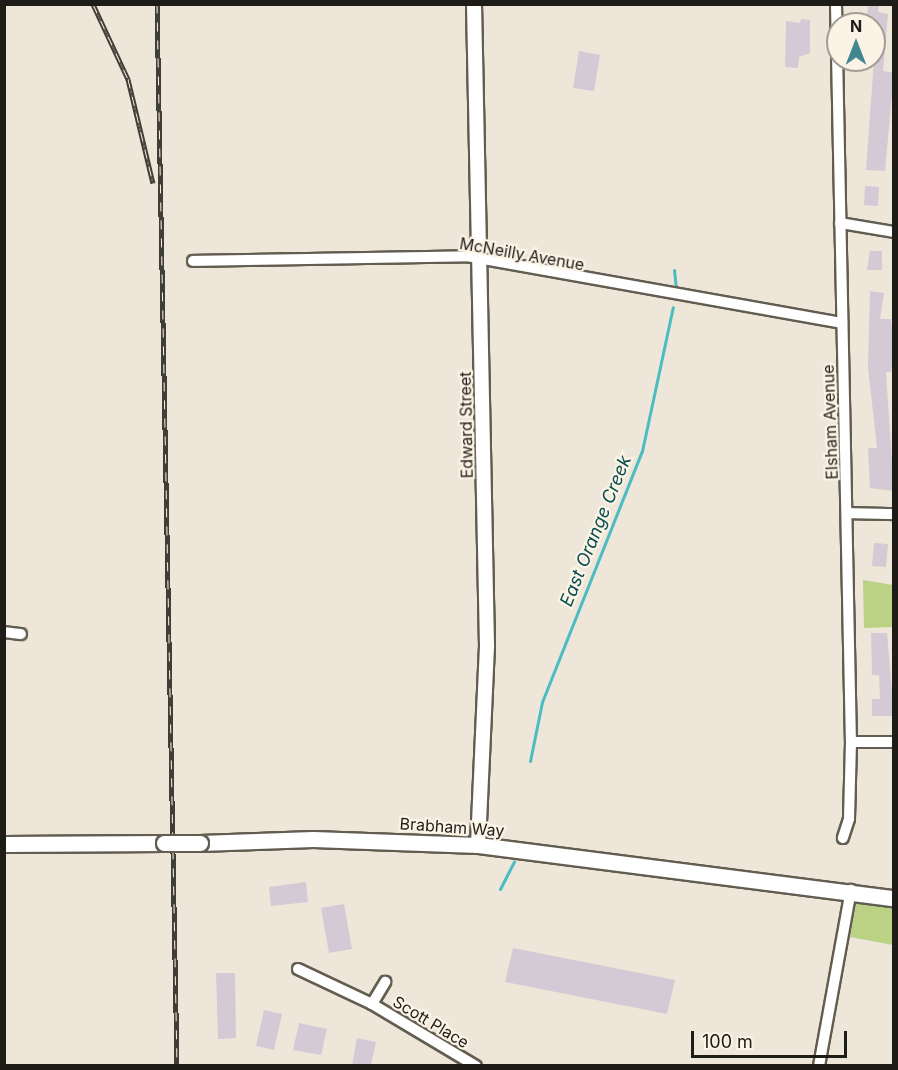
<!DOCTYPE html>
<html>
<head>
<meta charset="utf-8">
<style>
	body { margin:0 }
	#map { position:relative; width:898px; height:1070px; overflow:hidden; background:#eee6d8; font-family:Inter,sans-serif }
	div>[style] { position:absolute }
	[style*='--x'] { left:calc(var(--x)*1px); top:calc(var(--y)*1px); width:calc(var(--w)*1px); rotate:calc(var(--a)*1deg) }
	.green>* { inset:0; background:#bbd284 }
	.stream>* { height:3px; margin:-1.5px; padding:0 1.5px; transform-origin:1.5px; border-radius:1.5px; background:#4bbcbf }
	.building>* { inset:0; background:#d4cad6 }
	.roads { filter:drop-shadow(2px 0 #635d51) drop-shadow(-2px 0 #635d51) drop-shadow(0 2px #635d51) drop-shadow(0 -2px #635d51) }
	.minor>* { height:10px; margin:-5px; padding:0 5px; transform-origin:5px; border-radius:5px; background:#fff }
	.tertiary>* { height:14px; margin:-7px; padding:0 7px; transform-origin:7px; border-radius:7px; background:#fff }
	.secondary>* { height:15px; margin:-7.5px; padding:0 7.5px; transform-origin:7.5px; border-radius:7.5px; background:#fff }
	.rail>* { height:5px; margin-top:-2.5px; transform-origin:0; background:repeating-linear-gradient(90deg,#fbf3e6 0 9px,#413e37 0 18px); box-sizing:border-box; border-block:2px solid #413e37 }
	.bridges { filter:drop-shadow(2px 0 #635d51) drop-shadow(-2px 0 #635d51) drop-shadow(0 2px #635d51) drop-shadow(0 -2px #635d51) }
	.secondary-bridge>* { height:15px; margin:-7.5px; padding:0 7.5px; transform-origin:7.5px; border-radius:7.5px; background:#fff }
	span { translate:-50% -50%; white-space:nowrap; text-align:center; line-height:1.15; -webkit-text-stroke:4.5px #fbf3e6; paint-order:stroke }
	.street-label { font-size:16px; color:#1e1c17 }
	.water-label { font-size:18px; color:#084e50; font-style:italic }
	.frame { position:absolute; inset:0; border:6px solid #1e1c17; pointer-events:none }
	.north { position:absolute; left:826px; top:12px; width:60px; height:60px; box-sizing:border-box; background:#fbf3e6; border:2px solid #a39d93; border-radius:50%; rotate:0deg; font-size:16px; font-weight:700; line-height:24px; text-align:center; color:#1e1c17 }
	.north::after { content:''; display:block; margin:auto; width:21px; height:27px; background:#40878f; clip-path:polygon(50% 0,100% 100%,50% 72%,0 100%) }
	.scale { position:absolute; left:691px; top:1031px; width:156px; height:27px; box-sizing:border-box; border:3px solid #1e1c17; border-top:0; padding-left:8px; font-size:18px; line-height:21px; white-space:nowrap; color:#1e1c17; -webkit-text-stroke:4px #fbf3e6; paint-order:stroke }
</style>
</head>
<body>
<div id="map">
	<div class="green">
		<i style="clip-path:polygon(863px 580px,893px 585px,893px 627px,864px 628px)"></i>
		<i style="clip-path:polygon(857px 899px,893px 906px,893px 945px,850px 937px)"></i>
	</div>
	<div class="stream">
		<i style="--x:674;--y:270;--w:20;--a:84"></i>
		<i style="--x:530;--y:761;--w:60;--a:-78.5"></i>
		<i style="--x:542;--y:702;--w:270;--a:-68.3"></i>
		<i style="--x:642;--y:451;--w:147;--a:-77.9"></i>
		<i style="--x:500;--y:889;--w:31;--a:-63"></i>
	</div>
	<div class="building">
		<i style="clip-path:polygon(869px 4px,879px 4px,878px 12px,888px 14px,883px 71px,894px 73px,885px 171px,866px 170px,876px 32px,873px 20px,866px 18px)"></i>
		<i style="clip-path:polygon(801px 19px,810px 20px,810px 53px,799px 57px,798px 68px,785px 67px,786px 21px,800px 23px)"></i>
		<i style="clip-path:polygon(579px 51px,600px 55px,594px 91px,573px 88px)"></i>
		<i style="clip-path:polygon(865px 186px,879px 187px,878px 206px,864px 205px)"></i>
		<i style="clip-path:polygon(870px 251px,882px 251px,882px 270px,867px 270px)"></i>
		<i style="clip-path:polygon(870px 291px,884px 293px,880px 319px,891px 319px,894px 352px,891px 372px,886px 372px,894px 491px,870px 488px,868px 448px,877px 448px,868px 368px)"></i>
		<i style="clip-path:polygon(874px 543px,888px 544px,886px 567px,872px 566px)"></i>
		<i style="clip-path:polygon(871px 633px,887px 633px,894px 716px,872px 716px,872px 699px,880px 699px,879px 675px,872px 675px)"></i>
		<i style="clip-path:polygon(306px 882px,308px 902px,271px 906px,269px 887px)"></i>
		<i style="clip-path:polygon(344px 904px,352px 949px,329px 953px,321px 908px)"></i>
		<i style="clip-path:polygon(513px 948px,675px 980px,667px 1014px,505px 982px)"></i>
		<i style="clip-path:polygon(216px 973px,235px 973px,236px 1038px,218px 1039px)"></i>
		<i style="clip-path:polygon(264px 1010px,282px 1014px,274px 1050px,256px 1046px)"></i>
		<i style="clip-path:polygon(299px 1023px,327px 1029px,321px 1055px,293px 1050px)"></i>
		<i style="clip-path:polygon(357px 1038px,376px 1042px,371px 1065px,352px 1065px)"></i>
	</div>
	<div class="roads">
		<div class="minor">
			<i style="--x:836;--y:4;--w:738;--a:88.84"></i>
			<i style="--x:851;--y:742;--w:77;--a:91.5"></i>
			<i style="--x:849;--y:819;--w:20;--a:108"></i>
			<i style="--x:840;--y:223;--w:55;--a:9.5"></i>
			<i style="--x:193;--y:261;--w:273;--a:-1"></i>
			<i style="--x:466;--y:256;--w:382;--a:10.1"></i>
			<i style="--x:849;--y:513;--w:45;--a:1.3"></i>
			<i style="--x:4;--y:632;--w:17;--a:7"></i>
			<i style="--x:851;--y:742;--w:43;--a:0"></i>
			<i style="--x:298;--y:969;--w:82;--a:25.3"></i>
			<i style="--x:372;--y:1004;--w:121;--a:30.8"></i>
			<i style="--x:372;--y:1004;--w:26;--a:-59"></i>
			<i style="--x:819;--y:1066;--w:179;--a:-79.7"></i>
		</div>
		<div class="tertiary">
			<i style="--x:474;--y:4;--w:642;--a:88.84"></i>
			<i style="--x:487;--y:646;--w:199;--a:92.6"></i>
		</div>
		<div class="secondary">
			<i style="--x:200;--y:843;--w:113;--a:-2"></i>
			<i style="--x:313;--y:839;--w:165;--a:2.1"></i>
			<i style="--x:478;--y:845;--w:419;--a:7.3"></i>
			<i style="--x:4;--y:844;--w:160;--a:-0.4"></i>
		</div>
	</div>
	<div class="rail">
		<i style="--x:93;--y:4;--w:83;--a:65"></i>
		<i style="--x:128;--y:79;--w:107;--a:76.5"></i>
		<i style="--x:157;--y:4;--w:1062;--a:88.92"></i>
	</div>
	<div class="bridges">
		<div class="secondary-bridge">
			<i style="--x:164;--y:843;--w:36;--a:0"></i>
		</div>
	</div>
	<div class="street-label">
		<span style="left:522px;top:254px;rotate:10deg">McNeilly Avenue</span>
		<span style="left:830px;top:422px;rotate:-92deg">Elsham Avenue</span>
		<span style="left:466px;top:425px;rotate:-91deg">Edward Street</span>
		<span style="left:452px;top:827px;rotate:4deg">Brabham Way</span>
		<span style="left:431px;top:1022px;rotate:31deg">Scott Place</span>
	</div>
	<div class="water-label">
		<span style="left:596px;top:531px;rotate:-68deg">East Orange Creek</span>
	</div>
	<div class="frame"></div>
	<div class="north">N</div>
	<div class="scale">100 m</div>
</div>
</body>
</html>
